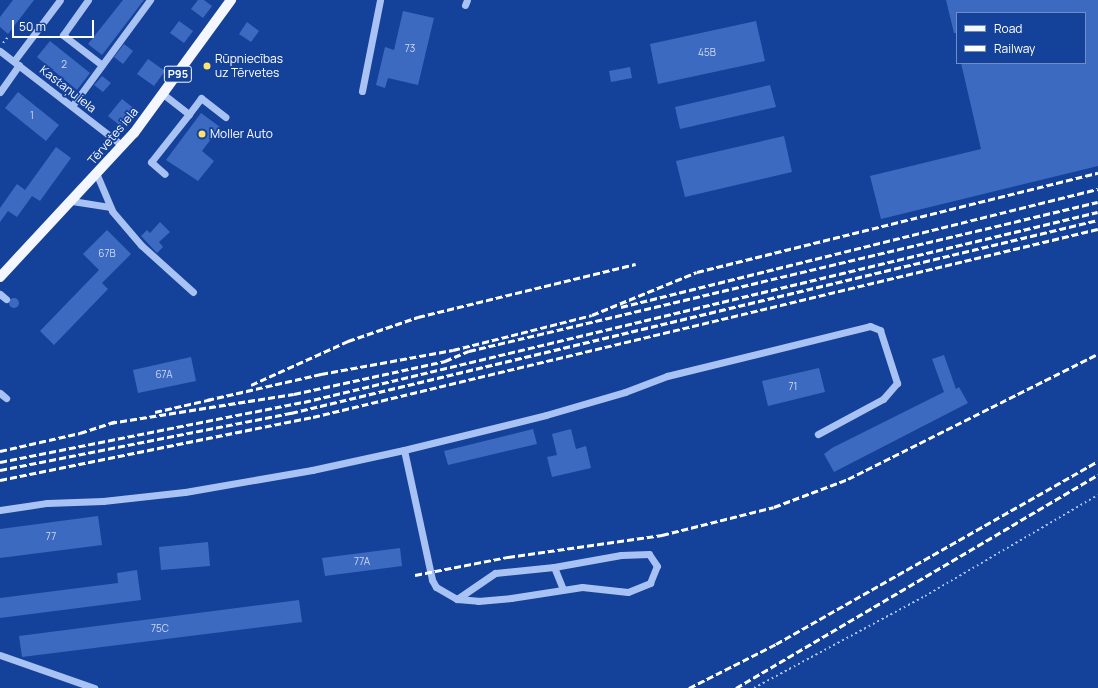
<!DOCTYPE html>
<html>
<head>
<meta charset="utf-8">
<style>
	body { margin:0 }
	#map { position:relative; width:1098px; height:688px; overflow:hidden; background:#144199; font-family:Manrope,sans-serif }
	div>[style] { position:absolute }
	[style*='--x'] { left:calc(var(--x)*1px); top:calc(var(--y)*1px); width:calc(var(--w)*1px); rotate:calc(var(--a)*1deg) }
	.building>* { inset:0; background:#3d6ac1 }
	.round { border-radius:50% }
	.path>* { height:2px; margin-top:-1px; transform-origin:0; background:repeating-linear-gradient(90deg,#a8c2f3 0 2px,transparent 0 5px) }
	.minor>* { height:7px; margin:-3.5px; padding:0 3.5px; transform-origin:3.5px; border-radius:3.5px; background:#a8c2f3 }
	.major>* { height:10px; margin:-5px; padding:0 5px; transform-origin:5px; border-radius:5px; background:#f4f7ff }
	.rail>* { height:3px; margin-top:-1.5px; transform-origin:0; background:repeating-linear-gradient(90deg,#fff 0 7px,transparent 0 10px) }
	.dots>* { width:11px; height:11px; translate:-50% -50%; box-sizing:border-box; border:2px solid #144199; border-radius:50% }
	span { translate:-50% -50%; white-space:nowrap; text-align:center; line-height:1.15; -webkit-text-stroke:3.5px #144199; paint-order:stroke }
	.number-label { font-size:10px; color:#cedaf0 }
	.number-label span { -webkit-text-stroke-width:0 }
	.shield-label span { padding:1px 3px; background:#144199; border:1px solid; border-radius:3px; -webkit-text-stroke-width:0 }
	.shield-label { font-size:11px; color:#fff; font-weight:700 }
	.poi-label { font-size:12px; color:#fff }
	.left { translate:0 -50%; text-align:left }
	.street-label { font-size:12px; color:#fff }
	.legend { position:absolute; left:956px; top:12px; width:130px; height:52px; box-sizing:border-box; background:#144199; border:1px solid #728dc2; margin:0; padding:5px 7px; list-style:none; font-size:12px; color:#fff }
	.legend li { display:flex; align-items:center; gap:8px; height:20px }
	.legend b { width:20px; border:1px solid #728dc2 }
	.scale { position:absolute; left:12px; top:20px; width:82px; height:18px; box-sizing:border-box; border:2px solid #fff; border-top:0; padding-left:5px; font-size:12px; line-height:14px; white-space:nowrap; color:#fff; -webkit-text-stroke:3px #144199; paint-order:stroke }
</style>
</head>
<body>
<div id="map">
	<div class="building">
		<i style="clip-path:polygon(13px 0,34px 0,8px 34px,0 27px,0 17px)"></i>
		<i style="clip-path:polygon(123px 0,144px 0,102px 55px,88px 44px)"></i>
		<i style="clip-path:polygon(198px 0,204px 0,212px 6px,203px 18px,191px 9px)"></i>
		<i style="clip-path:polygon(946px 0,1098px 0,1098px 166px,881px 219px,870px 176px,981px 149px,961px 63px,1085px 63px,1085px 13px,957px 13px,957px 33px,954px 33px)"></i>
		<i style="clip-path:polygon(403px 11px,434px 18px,418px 85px,388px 78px,385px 88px,376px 85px,385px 47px,394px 50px)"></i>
		<i style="clip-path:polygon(179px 21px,193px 31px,184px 43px,170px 33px)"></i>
		<i style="clip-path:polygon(756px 21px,765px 61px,658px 84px,650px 44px)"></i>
		<i style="clip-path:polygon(247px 22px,259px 31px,251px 42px,239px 34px)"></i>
		<i style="clip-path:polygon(50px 41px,90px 73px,77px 90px,37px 57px)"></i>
		<i style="clip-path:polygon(124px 44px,133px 51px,123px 64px,114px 57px)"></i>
		<i style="clip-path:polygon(148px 59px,165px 71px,154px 86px,137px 74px)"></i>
		<i style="clip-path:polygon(630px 67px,632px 78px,611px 82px,609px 71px)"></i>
		<i style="clip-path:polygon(102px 76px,111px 83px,103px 92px,94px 85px)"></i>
		<i style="clip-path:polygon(770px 85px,776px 107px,680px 129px,675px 107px)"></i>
		<i style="clip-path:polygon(18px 92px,59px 125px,46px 141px,5px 108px)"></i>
		<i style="clip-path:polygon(122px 99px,136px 110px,122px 127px,108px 116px)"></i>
		<i style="clip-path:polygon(201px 113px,220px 127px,202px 151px,214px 161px,198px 181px,166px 160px)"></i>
		<i style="clip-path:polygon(784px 136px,792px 172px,685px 197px,676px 161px)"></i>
		<i style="clip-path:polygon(56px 147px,71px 158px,40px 201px,32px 196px,17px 217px,8px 211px,0 222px,0 208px,17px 184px,25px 190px)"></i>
		<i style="clip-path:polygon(160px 222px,170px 232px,159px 242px,163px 247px,157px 253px,141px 236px,147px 230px,150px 233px)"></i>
		<i style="clip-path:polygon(107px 230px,131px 254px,102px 283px,108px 289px,54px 345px,40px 331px,99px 270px,83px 254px)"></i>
		<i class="round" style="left:9px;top:298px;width:10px;height:10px"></i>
		<i style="clip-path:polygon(944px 355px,956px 389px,959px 387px,968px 403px,834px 472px,824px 454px,832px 448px,944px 392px,932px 359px)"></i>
		<i style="clip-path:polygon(191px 357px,196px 381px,138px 393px,133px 370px)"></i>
		<i style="clip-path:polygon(819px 368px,825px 392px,768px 406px,762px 381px)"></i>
		<i style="clip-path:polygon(533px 429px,537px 444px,448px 465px,444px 451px)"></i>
		<i style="clip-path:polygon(571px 429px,576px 449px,586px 446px,591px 468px,552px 477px,547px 457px,557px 455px,552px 434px)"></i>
		<i style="clip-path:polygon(98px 516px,102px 545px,0 558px,0 529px)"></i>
		<i style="clip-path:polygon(208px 542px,210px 566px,161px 570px,159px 547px)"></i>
		<i style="clip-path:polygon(400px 548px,402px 566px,325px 576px,322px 558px)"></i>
		<i style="clip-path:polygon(137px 570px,141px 600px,0 618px,0 598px,118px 583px,117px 573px)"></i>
		<i style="clip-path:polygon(299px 600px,302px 622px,22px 657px,19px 636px)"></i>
	</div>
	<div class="path">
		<i style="--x:3;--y:43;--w:9;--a:-49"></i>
		<i style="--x:754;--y:688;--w:194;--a:-28.3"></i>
		<i style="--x:925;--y:596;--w:200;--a:-30.3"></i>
	</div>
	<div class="minor">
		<i style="--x:88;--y:0;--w:43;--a:125.5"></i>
		<i style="--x:63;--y:35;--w:49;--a:37.6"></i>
		<i style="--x:465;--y:5;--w:5;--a:-68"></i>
		<i style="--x:0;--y:51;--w:155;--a:37.7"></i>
		<i style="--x:14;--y:61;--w:76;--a:-53"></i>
		<i style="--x:362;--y:91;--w:93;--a:-78.8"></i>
		<i style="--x:0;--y:92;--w:33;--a:-55"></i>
		<i style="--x:163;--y:94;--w:33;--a:38"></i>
		<i style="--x:189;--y:114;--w:61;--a:128.4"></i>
		<i style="--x:151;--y:162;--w:18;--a:41"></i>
		<i style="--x:72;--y:106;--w:132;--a:-53.7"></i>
		<i style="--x:189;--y:114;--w:20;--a:-53"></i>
		<i style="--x:201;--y:98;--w:31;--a:38"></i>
		<i style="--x:97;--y:175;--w:39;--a:67"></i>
		<i style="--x:112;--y:211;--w:45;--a:49.5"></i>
		<i style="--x:141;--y:245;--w:70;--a:42.1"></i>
		<i style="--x:72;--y:201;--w:36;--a:9"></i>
		<i style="--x:0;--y:294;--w:8;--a:40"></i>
		<i style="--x:0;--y:393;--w:8;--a:40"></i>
		<i style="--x:404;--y:450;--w:133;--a:77.8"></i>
		<i style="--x:432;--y:580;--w:8;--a:60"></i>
		<i style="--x:436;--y:587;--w:24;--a:30"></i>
		<i style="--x:457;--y:599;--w:21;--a:5"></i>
		<i style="--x:478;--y:601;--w:33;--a:-5"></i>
		<i style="--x:511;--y:598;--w:72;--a:-8.8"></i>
		<i style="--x:582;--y:587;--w:46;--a:6.2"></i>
		<i style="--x:628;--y:592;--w:24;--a:-22"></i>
		<i style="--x:650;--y:583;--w:18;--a:-68"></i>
		<i style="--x:657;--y:566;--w:14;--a:-124"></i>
		<i style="--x:649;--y:554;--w:28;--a:178"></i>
		<i style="--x:621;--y:555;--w:68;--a:169.8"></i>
		<i style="--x:554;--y:567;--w:59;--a:174.2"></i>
		<i style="--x:495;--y:573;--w:46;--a:145.6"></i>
		<i style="--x:0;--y:510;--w:48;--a:-8.5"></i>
		<i style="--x:47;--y:503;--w:56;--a:-2"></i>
		<i style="--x:103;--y:501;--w:82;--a:-6.3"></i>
		<i style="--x:185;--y:492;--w:129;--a:-9.8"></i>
		<i style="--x:312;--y:470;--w:94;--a:-12.3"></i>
		<i style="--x:404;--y:450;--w:146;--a:-13.8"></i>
		<i style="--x:546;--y:415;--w:82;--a:-16.2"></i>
		<i style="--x:625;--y:392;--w:45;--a:-20.9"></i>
		<i style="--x:667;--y:376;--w:209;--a:-13.8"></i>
		<i style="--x:870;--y:326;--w:11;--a:22"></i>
		<i style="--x:880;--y:330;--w:56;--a:72.2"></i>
		<i style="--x:897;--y:383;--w:21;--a:131"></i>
		<i style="--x:883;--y:399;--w:74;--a:151.7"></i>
		<i style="--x:554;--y:567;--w:24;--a:68"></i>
		<i style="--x:0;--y:655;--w:100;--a:19.3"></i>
	</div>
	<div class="major">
		<i style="--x:0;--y:277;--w:197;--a:-47.1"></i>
		<i style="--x:134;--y:133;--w:165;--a:-53.9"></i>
	</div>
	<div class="rail">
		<i style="--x:621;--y:307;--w:491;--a:-13.9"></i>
		<i style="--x:251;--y:385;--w:107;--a:-24.4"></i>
		<i style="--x:348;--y:341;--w:74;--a:-18.9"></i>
		<i style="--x:418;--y:317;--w:224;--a:-13.7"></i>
		<i style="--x:207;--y:400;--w:117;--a:-12.8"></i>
		<i style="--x:321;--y:374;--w:134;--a:-10.3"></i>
		<i style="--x:453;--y:350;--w:143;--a:-14.1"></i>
		<i style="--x:592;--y:315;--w:113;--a:-22.3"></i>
		<i style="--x:697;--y:272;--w:413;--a:-13.9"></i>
		<i style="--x:155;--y:412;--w:58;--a:-12.8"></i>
		<i style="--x:110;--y:423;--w:186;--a:-9"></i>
		<i style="--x:294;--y:394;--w:155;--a:-12.3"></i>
		<i style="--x:445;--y:361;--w:26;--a:-23"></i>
		<i style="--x:469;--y:351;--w:646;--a:-13.33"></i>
		<i style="--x:0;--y:451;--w:82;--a:-12.7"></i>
		<i style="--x:80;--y:433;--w:38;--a:-18"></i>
		<i style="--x:0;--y:462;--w:310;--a:-11.2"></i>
		<i style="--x:304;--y:402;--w:816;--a:-13.46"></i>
		<i style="--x:0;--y:470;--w:297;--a:-11.1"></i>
		<i style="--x:291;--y:413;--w:830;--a:-13.45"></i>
		<i style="--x:0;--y:480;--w:319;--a:-11.4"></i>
		<i style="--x:313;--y:417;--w:807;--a:-13.47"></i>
		<i style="--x:415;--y:575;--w:95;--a:-11"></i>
		<i style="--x:508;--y:557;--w:156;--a:-8.1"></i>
		<i style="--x:662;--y:535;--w:115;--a:-14"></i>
		<i style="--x:774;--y:507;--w:79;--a:-20.7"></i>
		<i style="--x:848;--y:479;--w:280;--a:-26.6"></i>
		<i style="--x:689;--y:688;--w:97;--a:-26.8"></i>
		<i style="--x:776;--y:644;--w:370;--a:-29.6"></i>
		<i style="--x:736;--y:688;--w:420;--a:-30.5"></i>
	</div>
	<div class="dots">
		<i style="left:207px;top:66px;background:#ffe36a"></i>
		<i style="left:202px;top:134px;background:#ffe36a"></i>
	</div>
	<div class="number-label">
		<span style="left:410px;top:49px">73</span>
		<span style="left:707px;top:53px">45B</span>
		<span style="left:64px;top:65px">2</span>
		<span style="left:32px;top:116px">1</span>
		<span style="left:107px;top:254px">67B</span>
		<span style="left:164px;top:375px">67A</span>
		<span style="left:793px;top:387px">71</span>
		<span style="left:51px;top:537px">77</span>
		<span style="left:362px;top:562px">77A</span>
		<span style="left:160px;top:629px">75C</span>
	</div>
	<div class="shield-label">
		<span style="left:178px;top:74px">P95</span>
	</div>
	<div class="poi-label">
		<span class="left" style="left:215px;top:66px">Rūpniecības<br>uz Tērvetes</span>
		<span class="left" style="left:210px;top:134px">Moller Auto</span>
	</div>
	<div class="street-label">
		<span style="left:68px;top:89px;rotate:38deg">Kastaņu iela</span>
		<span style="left:113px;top:136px;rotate:-50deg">Tērvetes iela</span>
	</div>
	<ul class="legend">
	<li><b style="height:5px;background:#f4f7ff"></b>Road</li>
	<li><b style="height:5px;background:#fff"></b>Railway</li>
	</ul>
	<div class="scale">50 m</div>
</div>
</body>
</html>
